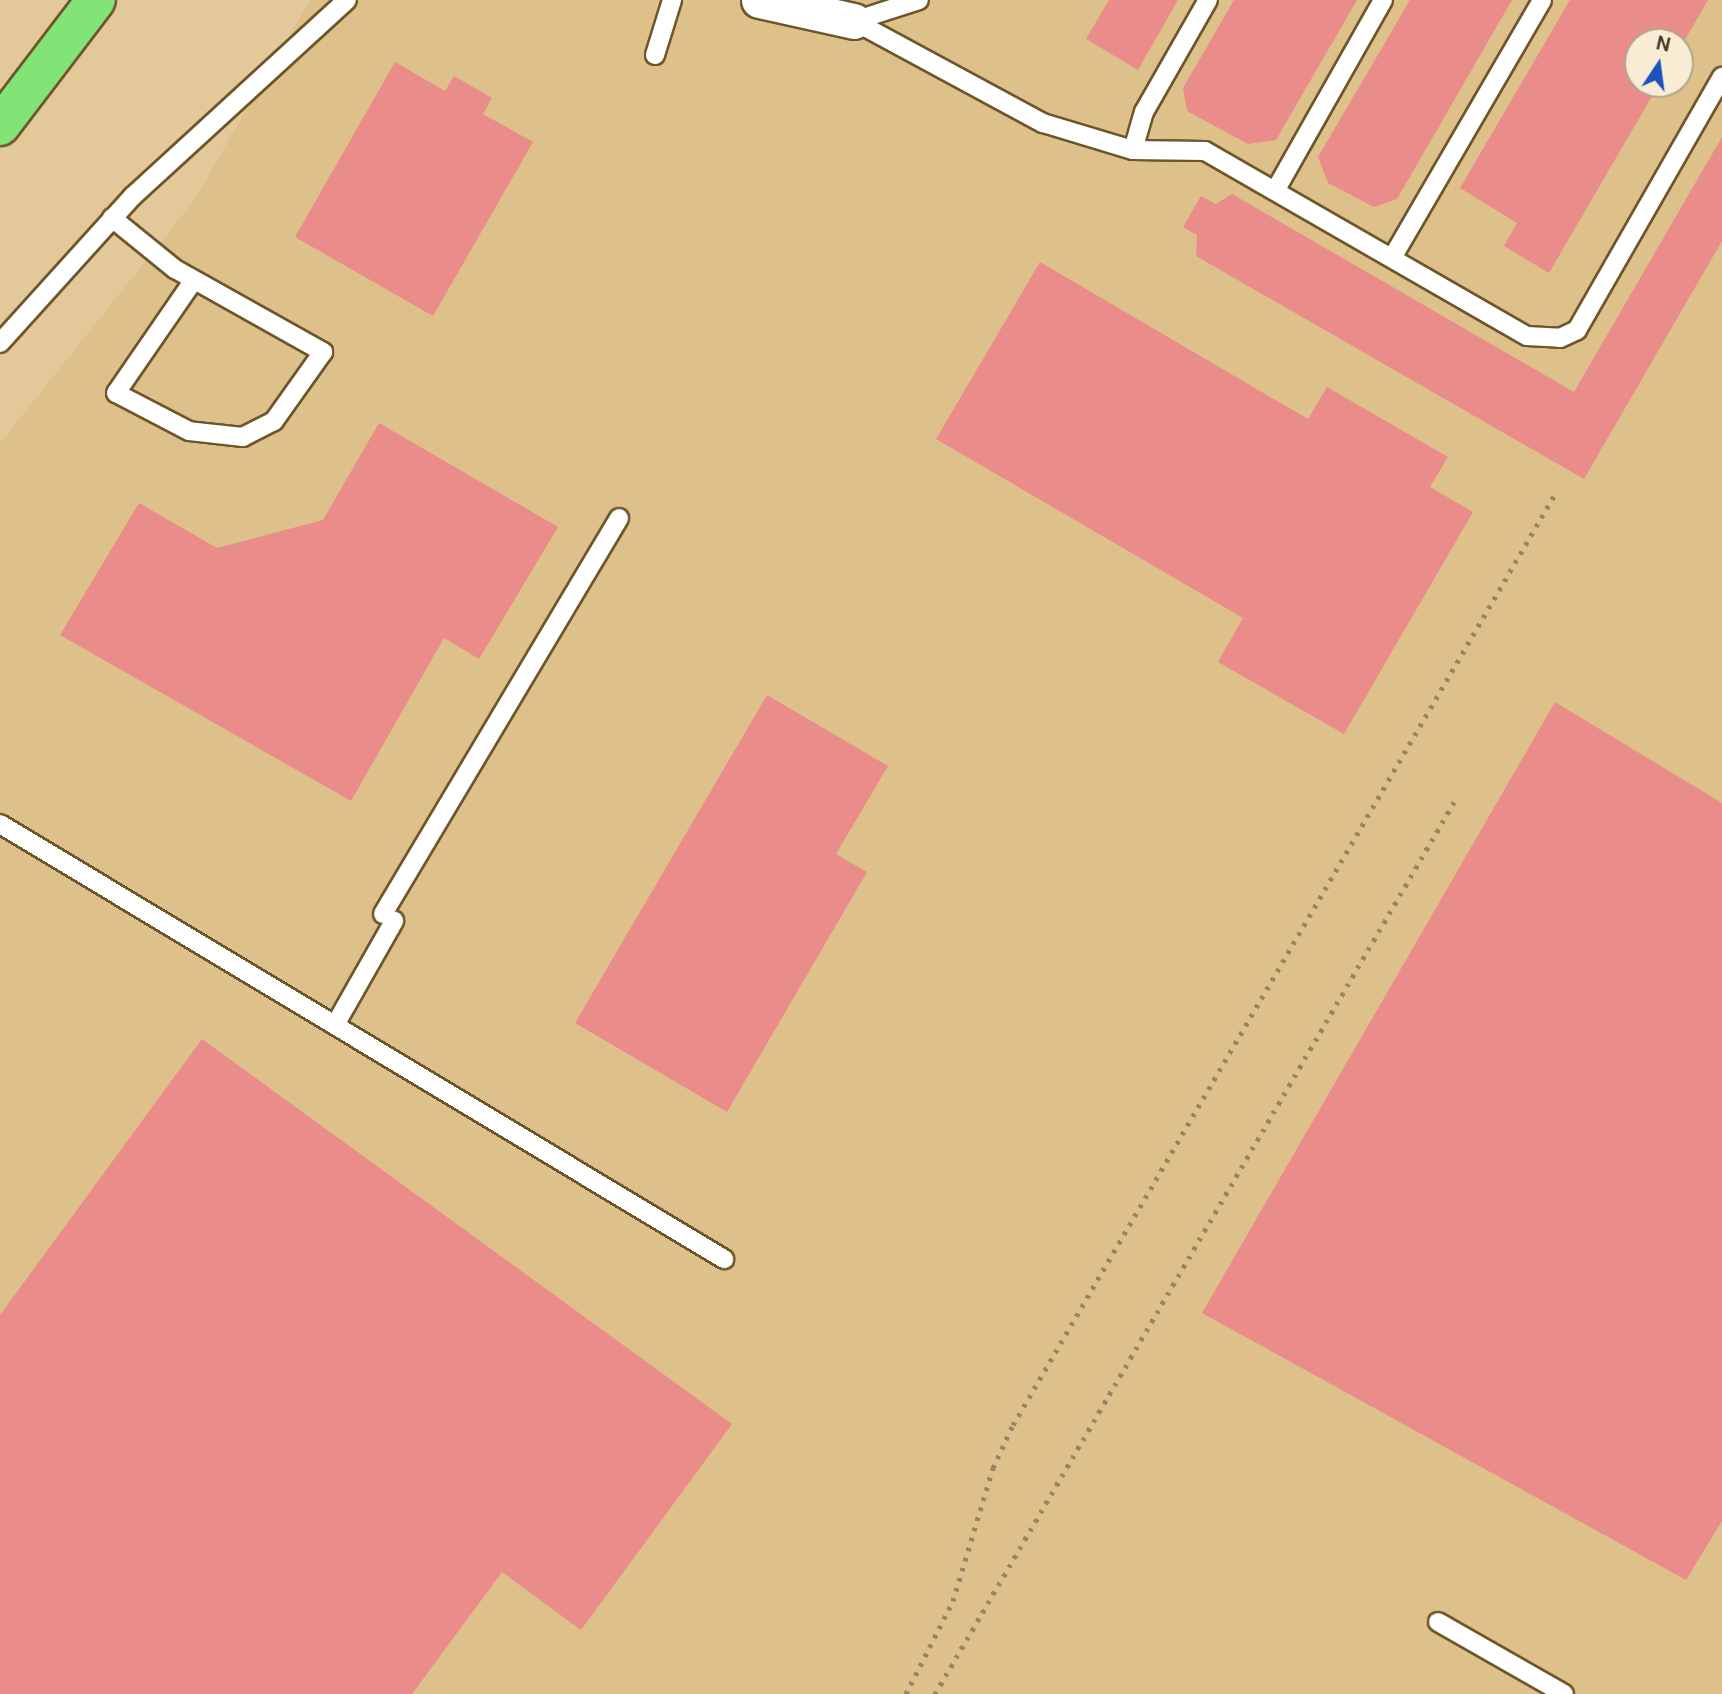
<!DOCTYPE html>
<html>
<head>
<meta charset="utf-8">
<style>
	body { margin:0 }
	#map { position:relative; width:1722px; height:1694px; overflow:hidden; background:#e3c99a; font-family:"DM Sans",sans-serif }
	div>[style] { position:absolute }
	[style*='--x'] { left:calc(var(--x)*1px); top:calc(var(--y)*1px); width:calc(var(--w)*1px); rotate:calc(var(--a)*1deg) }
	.built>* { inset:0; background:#dec08a }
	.building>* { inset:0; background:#ea8c8a }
	.roads { filter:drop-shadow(2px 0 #6d562a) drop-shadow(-2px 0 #6d562a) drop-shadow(0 2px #6d562a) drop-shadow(0 -2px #6d562a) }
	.lane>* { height:18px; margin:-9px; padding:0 9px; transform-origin:9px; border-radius:9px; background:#fff }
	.street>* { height:35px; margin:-17.5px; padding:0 17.5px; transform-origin:17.5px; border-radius:17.5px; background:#fff }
	.highway>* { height:38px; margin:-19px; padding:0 19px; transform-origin:19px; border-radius:19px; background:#82e377 }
	.rail>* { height:5px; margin-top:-2.5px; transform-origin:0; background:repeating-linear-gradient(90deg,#968462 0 3.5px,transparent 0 10.5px) }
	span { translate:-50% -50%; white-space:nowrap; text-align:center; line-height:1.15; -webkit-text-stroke:5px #f9ecd4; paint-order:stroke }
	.north { position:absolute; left:1624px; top:28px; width:70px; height:70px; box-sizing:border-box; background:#f9ecd4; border:2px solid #b0a48e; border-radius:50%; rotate:13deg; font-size:19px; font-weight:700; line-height:28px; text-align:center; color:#423824 }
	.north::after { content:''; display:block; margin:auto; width:24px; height:32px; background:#1a52be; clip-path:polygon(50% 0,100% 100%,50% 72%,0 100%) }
</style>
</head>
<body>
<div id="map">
	<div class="built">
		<i style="clip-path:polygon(evenodd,310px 0,1722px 0,1722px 1694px,0 1694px,0 443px,193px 202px,310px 0,1638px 42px,1680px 42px,1680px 84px,1638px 84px,1638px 42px)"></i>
	</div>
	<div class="building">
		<i style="clip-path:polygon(1109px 0,1178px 0,1138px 70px,1086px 39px)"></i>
		<i style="clip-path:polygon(1234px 0,1357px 0,1276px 140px,1248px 144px,1187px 111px,1183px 88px)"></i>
		<i style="clip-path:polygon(1410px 0,1512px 0,1397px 199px,1374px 207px,1328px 183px,1318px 157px)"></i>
		<i style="clip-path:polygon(1570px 0,1708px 0,1680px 48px,1680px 42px,1638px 42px,1638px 84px,1659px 84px,1549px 273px,1504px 246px,1517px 223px,1460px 188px)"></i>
		<i style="clip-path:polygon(395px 62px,445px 91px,454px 76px,492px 98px,483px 114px,533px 142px,433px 316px,295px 237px)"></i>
		<i style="clip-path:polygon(1722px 137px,1722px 241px,1584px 479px,1196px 256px,1197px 235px,1183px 227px,1201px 196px,1216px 204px,1232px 194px,1574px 392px)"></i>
		<i style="clip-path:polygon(1040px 262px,1308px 419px,1327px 387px,1448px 457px,1430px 487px,1473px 512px,1344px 734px,1218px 662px,1243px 618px,936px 439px)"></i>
		<i style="clip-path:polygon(379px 423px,558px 527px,479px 659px,444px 638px,351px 801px,60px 635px,139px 503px,217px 548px,323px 520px)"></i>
		<i style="clip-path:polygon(767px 695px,888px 766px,836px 854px,867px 872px,727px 1112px,575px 1023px)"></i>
		<i style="clip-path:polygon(1555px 702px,1722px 803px,1722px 1521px,1686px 1580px,1202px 1313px)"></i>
		<i style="clip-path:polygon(202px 1039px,732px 1424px,581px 1630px,502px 1572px,412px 1694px,0 1694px,0 1315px)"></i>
	</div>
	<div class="roads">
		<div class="lane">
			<i style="--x:854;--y:21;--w:215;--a:28.4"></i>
			<i style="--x:1043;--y:123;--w:94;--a:16.7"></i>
			<i style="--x:1133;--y:150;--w:72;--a:0.8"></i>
			<i style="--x:1205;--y:151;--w:371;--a:29.9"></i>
			<i style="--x:1527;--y:336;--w:33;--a:3"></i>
			<i style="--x:1560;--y:338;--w:19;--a:-25"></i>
			<i style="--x:1577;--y:330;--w:292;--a:-60.2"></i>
			<i style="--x:854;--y:21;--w:68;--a:-17.9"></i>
			<i style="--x:655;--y:55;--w:58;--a:-72.8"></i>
			<i style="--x:1133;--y:150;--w:40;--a:-74"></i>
			<i style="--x:1144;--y:112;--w:129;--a:-60.3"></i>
			<i style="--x:1275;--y:191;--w:219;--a:-60.5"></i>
			<i style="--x:112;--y:218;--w:81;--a:39"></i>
			<i style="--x:175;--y:269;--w:170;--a:29.3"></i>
			<i style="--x:323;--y:352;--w:85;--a:125.4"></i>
			<i style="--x:274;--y:421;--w:35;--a:153"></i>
			<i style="--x:243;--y:437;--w:54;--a:-173.7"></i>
			<i style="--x:189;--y:431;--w:82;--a:-152.5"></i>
			<i style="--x:116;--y:393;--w:137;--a:-55.4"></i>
			<i style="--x:1392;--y:258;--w:298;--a:-59.8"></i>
			<i style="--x:0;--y:343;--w:198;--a:-47.9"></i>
			<i style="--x:133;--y:196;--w:290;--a:-42.5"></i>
			<i style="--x:0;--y:824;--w:845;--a:31"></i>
			<i style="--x:383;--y:914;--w:461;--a:-59.2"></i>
			<i style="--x:335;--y:1025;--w:120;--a:-60.4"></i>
			<i style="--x:1438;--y:1622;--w:145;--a:29.7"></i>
		</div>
		<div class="street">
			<i style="--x:759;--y:0;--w:97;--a:12.5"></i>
		</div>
		<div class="highway">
			<i style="--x:0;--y:126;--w:158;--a:-52.7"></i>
		</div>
	</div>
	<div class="rail">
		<i style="--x:906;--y:1694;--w:104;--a:-63.2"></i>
		<i style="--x:953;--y:1601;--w:139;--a:-73.3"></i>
		<i style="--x:993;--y:1468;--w:47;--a:-65.1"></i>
		<i style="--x:1013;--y:1425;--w:1075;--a:-59.79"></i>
		<i style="--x:935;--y:1694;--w:1038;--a:-59.8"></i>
	</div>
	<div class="north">N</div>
</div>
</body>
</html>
